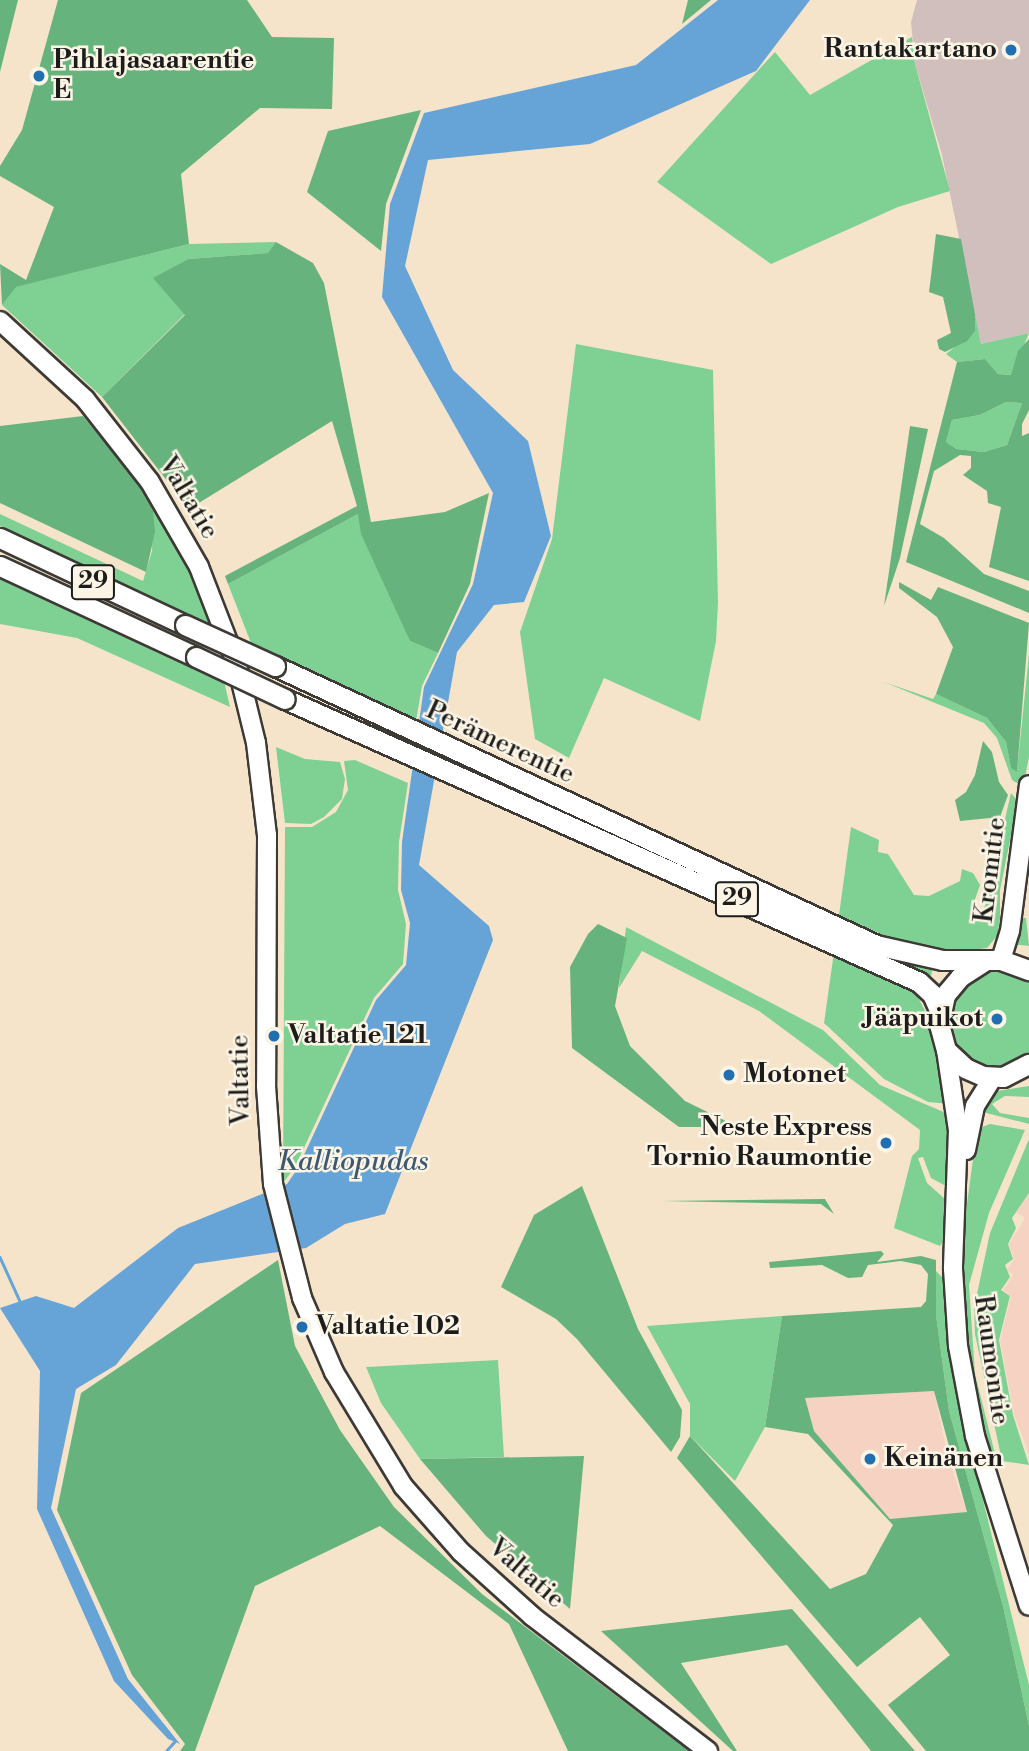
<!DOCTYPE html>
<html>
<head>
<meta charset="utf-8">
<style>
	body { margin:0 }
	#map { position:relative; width:1029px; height:1751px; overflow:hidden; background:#f6e4ca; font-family:"Libre Bodoni",serif }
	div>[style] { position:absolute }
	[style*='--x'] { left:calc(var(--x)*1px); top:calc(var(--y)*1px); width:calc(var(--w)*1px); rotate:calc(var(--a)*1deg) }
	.built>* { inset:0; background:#f6d2c3 }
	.industrial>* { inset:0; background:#d1bfbd }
	.green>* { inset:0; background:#7fd193 }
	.forest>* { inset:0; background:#67b37d }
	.water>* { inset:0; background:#66a4d8 }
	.stream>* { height:2.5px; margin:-1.25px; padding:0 1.25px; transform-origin:1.25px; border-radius:1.25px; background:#66a4d8 }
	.roads { filter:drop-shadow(2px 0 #3d3a36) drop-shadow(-2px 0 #3d3a36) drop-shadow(0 2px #3d3a36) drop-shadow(0 -2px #3d3a36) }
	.major>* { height:18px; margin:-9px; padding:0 9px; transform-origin:9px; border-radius:9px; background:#fff }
	.highway>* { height:19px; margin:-9.5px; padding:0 9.5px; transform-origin:9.5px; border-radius:9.5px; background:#fff }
	.bridges { filter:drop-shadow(2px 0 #3d3a36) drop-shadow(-2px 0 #3d3a36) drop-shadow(0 2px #3d3a36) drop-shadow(0 -2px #3d3a36) }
	.highway-bridge>* { height:19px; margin:-9.5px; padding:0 9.5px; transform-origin:9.5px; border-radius:9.5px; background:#fff }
	.dots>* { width:19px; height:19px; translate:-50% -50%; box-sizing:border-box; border:4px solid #fcf5e5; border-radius:50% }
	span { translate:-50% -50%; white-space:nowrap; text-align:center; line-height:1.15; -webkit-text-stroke:5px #fcf5e5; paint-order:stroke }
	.shield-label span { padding:2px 5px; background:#fcf5e5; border:2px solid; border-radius:5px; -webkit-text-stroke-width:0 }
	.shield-label { font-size:24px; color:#1c1c1c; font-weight:700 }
	.poi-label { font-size:26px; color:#1c1c1c; font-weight:700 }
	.right { translate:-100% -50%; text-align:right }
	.left { translate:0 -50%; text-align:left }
	.street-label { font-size:26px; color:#1c1c1c }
	.water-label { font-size:28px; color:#3d5971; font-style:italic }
</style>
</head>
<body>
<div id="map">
	<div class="built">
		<i style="clip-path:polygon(1029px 1194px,1029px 1455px,1014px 1414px,1000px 1341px,1011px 1296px,1003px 1290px,1013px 1275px,1007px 1270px,1014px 1259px,1009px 1244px,1025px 1218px,1016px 1212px)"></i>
		<i style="clip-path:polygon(934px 1391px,948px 1457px,967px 1512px,890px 1519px,814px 1431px,804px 1398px)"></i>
	</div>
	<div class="industrial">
		<i style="clip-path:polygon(917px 0,1029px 0,1029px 333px,981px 344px,942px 155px,915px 64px,911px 22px)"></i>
	</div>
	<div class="green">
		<i style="clip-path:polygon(912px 37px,915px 64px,950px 191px,898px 207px,771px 264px,657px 182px,775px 52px,810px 95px)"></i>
		<i style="clip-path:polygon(276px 242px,269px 253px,188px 259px,154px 278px,185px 314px,102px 397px,2px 305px,15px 287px,189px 244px)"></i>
		<i style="clip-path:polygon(975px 314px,981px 344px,1029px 333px,1012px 375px,998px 374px,985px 359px,957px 362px,946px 354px,975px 331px)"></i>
		<i style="clip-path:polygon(576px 344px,713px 370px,718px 603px,716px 641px,700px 721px,604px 678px,569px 758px,535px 739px,520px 632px,552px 539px)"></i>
		<i style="clip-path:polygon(1006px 402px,1022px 403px,1007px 445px,984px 452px,955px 449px,946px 442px,952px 420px,980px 415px)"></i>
		<i style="clip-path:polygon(141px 486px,196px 575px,215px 629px,0 526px,0 514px,143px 581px,152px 551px,153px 511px)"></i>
		<i style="clip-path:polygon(358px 514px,410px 641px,438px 653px,422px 686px,416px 721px,251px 643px,228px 584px)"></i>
		<i style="clip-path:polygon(0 577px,224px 681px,230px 707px,77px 638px,0 624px)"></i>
		<i style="clip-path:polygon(1029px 654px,1029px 757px,1023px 787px,1012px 780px,997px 738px,984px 723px,884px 682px,933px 699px,936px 694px,987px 718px,1006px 742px,1011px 767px,1017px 771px)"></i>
		<i style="clip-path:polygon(276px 747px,305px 759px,340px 762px,345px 779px,342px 799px,324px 817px,311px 824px,285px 823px)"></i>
		<i style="clip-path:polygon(355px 760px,408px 783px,399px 842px,398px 890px,406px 924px,403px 964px,374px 998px,295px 1167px,283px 1183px,285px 827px,312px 827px,336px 812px,348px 790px,344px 761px)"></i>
		<i style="clip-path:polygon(1011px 793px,1018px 801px,1000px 890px,1000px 919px,997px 936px,987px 948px,949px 953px,901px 943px,839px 915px,851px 827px,879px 840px,878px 852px,888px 854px,914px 895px,929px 896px,960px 881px,962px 869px,973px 873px,980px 885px,971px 911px,984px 909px)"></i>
		<i style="clip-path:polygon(1020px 917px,1026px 918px,1029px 946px,1013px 944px)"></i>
		<i style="clip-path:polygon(626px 927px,823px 1030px,880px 1085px,946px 1113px,951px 1118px,946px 1186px,931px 1178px,923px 1157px,918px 1158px,927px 1183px,946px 1200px,944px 1240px,940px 1246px,894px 1228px,912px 1156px,919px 1149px,920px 1130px,759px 1011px,642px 951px,619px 988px)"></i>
		<i style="clip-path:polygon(859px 946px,933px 967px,931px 976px,928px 977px)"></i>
		<i style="clip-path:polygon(834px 952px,903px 985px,918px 997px,927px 1015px,950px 1104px,928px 1102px,884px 1079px,824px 1023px)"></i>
		<i style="clip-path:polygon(1001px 969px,1029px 981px,1029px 1057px,1013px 1067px,994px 1069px,962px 1055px,949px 1034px,948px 1012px,959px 986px,983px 970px)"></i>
		<i style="clip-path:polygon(1029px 1086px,1029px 1097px,1005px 1096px,992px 1104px,1000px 1113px,1029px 1118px,1029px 1124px,979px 1111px,990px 1092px)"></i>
		<i style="clip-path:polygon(990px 1124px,1025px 1130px,989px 1213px,969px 1285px,975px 1374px,997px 1462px,991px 1461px,984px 1437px,963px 1331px,961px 1294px,963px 1234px,977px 1129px)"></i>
		<i style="clip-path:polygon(1029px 1139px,1029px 1193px,1012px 1218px,1016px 1228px,1008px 1244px,1013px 1259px,1005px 1265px,1010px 1277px,1001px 1290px,1010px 1296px,999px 1340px,1013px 1415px,1029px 1465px,1002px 1461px,975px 1334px,974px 1308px,990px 1233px)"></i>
		<i style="clip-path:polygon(935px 1270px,944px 1279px,961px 1412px,1029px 1685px,1029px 1726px,1003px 1606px,949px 1411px,936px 1315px)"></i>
		<i style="clip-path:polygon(782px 1316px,765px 1427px,735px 1481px,690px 1436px,690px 1404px,647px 1326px)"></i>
		<i style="clip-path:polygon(498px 1360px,504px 1457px,420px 1459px,381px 1403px,366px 1367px)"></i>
	</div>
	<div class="forest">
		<i style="clip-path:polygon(0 0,18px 0,0 72px)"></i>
		<i style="clip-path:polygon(58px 0,247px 0,272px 37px,334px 38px,332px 109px,260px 108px,181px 174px,189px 244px,16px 287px,2px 305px,0 264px,26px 280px,54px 207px,0 176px,0 166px,22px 130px)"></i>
		<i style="clip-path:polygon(689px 0,711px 0,682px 24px,688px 0)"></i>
		<i style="clip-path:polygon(421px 110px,386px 204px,381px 251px,307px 192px,328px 131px)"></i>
		<i style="clip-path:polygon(936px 234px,961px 239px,975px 314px,975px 331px,967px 341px,945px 352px,939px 349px,937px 340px,951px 333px,943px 297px,929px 292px)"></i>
		<i style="clip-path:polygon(276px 242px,313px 263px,324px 283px,371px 522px,445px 512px,489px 493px,470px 584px,438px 653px,410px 641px,361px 534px,358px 514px,228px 584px,225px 576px,357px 506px,332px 421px,189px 509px,102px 397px,185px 315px,153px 278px,188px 259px,268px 253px)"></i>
		<i style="clip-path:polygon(evenodd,1029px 339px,1029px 410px,1022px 424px,1022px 436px,1029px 433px,1029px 581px,989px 567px,1001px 507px,988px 503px,987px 491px,963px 475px,971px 468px,971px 456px,960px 455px,934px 471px,920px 524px,944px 538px,984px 574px,1029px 591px,1029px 613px,906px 562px,957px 362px,985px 359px,998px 374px,1011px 375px,1018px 351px,1029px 339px,1006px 402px,1022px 403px,1007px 445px,984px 452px,956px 449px,946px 442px,952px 420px,980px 415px,1006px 402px)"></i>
		<i style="clip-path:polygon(83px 416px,141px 486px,153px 511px,155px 532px,146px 572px,0 503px,0 426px)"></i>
		<i style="clip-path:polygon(910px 426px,928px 429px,900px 558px,884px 606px)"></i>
		<i style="clip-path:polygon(899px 582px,931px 600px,938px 587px,1029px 623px,1017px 772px,1011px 768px,1006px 742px,987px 718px,936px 694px,953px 647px,937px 617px,899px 588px)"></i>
		<i style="clip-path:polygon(983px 741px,992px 752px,999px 782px,1008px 795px,1000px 817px,960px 821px,955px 800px,966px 792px,975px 775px)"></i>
		<i style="clip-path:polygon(598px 924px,627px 938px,615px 1006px,630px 1046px,685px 1101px,738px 1127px,679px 1127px,572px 1048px,570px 967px,588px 934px)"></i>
		<i style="clip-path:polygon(582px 1186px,638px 1329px,682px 1410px,680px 1437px,671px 1452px,577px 1339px,556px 1319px,501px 1287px,534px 1215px)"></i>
		<i style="clip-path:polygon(825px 1199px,834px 1214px,821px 1204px,662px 1201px)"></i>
		<i style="clip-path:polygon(evenodd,881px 1251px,884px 1254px,877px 1262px,921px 1256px,936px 1260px,936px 1315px,949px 1411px,1003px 1606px,1029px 1726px,1029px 1751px,926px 1751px,888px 1705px,950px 1655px,920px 1617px,857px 1667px,677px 1458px,690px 1436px,830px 1589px,866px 1574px,893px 1525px,808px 1434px,765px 1427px,782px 1316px,921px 1307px,926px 1301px,928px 1274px,921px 1265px,901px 1261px,868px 1265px,862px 1277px,848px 1278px,822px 1265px,770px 1268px,769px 1262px,881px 1251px,934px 1391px,967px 1512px,890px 1519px,814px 1431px,805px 1398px,934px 1391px)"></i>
		<i style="clip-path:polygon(278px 1260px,295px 1346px,340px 1430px,394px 1507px,482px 1594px,689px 1751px,568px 1751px,509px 1624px,380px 1526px,255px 1586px,195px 1751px,180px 1751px,185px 1744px,132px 1675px,57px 1510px,81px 1393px)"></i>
		<i style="clip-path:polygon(584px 1456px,570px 1609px,486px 1536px,420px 1459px)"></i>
		<i style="clip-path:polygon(792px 1609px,915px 1751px,871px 1751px,787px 1645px,681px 1663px,737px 1751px,733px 1751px,601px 1631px)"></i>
	</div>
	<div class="water">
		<i style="clip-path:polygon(718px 0,810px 0,756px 71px,590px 144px,428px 160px,405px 266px,453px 370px,528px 441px,551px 536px,524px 602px,494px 605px,457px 652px,419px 865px,489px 926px,493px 940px,385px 1214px,345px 1224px,306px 1248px,195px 1264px,116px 1365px,76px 1389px,51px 1508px,128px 1679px,180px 1744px,168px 1739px,114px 1681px,37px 1509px,40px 1371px,0 1308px,36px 1296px,74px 1308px,178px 1228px,287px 1184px,298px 1168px,376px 1000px,406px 965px,410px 923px,401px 890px,402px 842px,424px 687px,473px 584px,493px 493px,382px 297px,390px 204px,424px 113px,636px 65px)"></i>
	</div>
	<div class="stream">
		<i style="--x:0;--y:1257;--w:48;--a:65.6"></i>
		<i style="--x:166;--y:1751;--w:12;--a:-48"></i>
	</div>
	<div class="roads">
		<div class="major">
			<i style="--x:0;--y:321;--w:115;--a:42.5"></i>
			<i style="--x:85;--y:399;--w:105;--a:51.9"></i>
			<i style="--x:150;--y:482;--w:98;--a:60"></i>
			<i style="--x:199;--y:567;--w:105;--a:68.8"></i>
			<i style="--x:237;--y:665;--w:80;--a:76.3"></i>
			<i style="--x:256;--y:743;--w:93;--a:83.2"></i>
			<i style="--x:267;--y:835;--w:251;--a:90.2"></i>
			<i style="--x:266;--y:1086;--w:98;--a:85.9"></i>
			<i style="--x:273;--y:1184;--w:118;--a:75.7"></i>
			<i style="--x:302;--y:1298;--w:81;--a:66.6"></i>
			<i style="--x:334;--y:1372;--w:133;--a:58.8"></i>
			<i style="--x:403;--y:1486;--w:88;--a:48.7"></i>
			<i style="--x:461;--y:1552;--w:96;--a:42"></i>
			<i style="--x:532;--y:1616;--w:222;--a:37.5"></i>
			<i style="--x:1001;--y:960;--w:30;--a:-73"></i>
			<i style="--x:1010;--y:931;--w:147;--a:-82.6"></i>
			<i style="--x:946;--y:1050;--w:81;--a:81.5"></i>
			<i style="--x:958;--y:1130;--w:139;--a:92.1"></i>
			<i style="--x:953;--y:1269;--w:77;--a:86.3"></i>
			<i style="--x:958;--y:1346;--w:92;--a:79.3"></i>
			<i style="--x:975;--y:1436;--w:178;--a:72.4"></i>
			<i style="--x:966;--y:1150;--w:45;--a:-78.4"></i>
			<i style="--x:975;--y:1106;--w:34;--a:-58"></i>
		</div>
		<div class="highway">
			<i style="--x:0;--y:538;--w:204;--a:25.2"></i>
			<i style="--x:0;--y:566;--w:216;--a:24.9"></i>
			<i style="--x:275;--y:666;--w:663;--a:24.9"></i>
			<i style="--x:876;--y:945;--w:68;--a:12.8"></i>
			<i style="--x:942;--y:960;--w:59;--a:0"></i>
			<i style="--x:1001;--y:960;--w:30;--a:20"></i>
			<i style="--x:285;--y:699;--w:694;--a:24.05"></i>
			<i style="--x:919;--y:982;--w:18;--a:43"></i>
			<i style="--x:932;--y:994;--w:17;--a:66"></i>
			<i style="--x:986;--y:960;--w:31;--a:147"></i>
			<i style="--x:960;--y:977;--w:23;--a:130"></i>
			<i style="--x:945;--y:995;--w:30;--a:102"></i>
			<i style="--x:939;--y:1024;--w:27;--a:75"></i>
			<i style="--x:946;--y:1050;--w:26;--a:43"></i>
			<i style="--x:965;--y:1068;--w:20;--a:24"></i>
			<i style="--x:983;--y:1076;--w:20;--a:3"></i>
			<i style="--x:1003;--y:1077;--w:29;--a:-27"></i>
		</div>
	</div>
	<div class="bridges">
		<div class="highway-bridge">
			<i style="--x:185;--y:625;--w:99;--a:24.5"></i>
			<i style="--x:196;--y:657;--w:98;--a:25.3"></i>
		</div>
	</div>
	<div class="dots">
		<i style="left:1011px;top:50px;background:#1f6fb2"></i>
		<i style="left:39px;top:76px;background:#1f6fb2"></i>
		<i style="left:997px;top:1019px;background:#1f6fb2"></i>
		<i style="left:274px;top:1036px;background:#1f6fb2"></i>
		<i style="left:729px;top:1075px;background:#1f6fb2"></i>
		<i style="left:886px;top:1143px;background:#1f6fb2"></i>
		<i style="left:302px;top:1327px;background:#1f6fb2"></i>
		<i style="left:870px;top:1459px;background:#1f6fb2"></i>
	</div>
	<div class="shield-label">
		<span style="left:93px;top:582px">29</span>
		<span style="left:737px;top:899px">29</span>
	</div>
	<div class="poi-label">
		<span class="right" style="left:997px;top:50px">Rantakartano</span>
		<span class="left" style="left:53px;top:76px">Pihlajasaarentie<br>E</span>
		<span class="right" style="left:983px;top:1019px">Jääpuikot</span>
		<span class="left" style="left:288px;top:1036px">Valtatie 121</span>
		<span class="left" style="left:743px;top:1075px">Motonet</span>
		<span class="right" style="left:872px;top:1143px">Neste Express<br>Tornio Raumontie</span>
		<span class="left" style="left:316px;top:1327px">Valtatie 102</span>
		<span class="left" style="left:884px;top:1459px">Keinänen</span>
	</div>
	<div class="street-label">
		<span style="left:188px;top:498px;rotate:59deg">Valtatie</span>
		<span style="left:500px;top:743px;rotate:25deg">Perämerentie</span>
		<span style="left:991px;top:870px;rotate:-83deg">Kromitie</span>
		<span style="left:241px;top:1080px;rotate:-91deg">Valtatie</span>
		<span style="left:991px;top:1360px;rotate:82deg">Raumontie</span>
		<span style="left:526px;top:1574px;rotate:41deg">Valtatie</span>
	</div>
	<div class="water-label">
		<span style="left:353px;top:1162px">Kalliopudas</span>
	</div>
</div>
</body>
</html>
